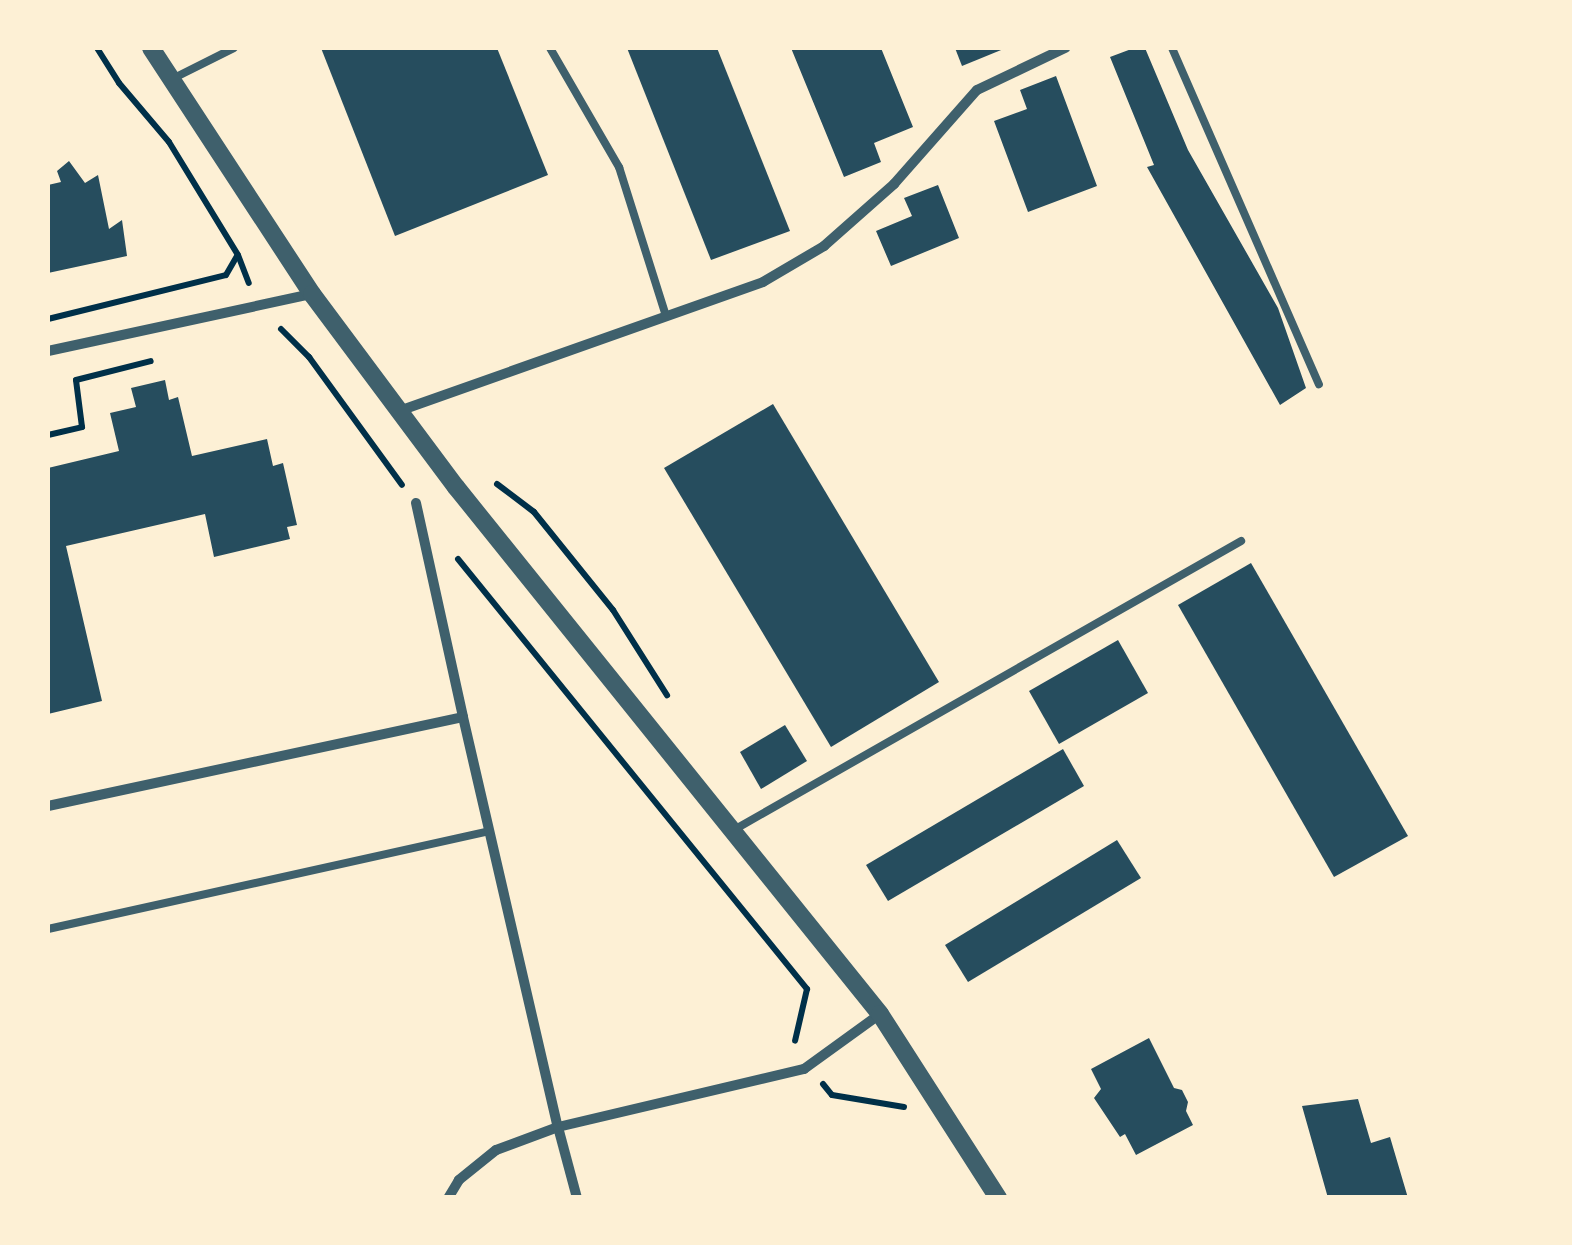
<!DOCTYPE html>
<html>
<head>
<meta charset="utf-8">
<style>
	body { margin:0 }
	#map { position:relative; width:1572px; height:1245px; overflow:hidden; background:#fdf0d5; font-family:"Golos Text",sans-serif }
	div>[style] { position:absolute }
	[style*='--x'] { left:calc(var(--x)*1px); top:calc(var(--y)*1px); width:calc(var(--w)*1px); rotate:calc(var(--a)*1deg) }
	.building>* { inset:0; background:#264d5e }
	.path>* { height:6px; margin:-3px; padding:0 3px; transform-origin:3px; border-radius:3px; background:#003049 }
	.service>* { height:8px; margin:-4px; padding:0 4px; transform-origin:4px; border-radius:4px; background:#3f606c }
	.minor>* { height:10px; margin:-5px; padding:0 5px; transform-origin:5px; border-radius:5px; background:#3f606c }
	.tertiary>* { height:18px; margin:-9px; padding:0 9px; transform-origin:9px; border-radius:9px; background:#3f606c }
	span { translate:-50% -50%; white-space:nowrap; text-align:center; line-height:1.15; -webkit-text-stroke:9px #fdf0d5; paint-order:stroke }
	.frame { position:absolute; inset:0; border:50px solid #fdf0d5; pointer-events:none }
</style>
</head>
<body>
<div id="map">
	<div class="building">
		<i style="clip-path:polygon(321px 48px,497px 48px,548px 175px,395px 236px)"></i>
		<i style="clip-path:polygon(627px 48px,717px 48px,790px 231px,711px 260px)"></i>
		<i style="clip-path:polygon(791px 48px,881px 48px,913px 127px,874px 143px,881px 162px,844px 177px)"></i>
		<i style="clip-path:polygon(955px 48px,1006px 48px,962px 66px)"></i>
		<i style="clip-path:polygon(1134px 48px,1145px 48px,1188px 150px,1278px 308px,1306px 388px,1280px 405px,1147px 167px,1154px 165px,1110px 57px)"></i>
		<i style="clip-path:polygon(1056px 76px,1097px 186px,1028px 212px,994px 121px,1027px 109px,1020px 90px)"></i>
		<i style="clip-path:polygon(69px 161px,85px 183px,98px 175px,109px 229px,122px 220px,127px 256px,48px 273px,48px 185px,61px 182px,57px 171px)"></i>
		<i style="clip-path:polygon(938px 185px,959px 238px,891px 266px,876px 231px,912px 216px,904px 198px)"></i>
		<i style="clip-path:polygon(165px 380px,169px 400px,178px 397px,192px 456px,267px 439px,273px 466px,283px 463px,297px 525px,287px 527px,290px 539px,214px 557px,205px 514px,66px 546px,102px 701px,48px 714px,48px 468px,119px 451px,110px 413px,136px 407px,131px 388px)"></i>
		<i style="clip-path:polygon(773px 404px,939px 682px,831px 747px,664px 468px)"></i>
		<i style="clip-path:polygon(1251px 563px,1408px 836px,1334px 877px,1178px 605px)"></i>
		<i style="clip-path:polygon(1118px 640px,1148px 693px,1059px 744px,1029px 691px)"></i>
		<i style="clip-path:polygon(785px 725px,807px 761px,761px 789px,740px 752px)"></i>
		<i style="clip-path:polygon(1063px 749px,1084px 786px,888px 901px,866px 865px)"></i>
		<i style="clip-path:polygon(1117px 840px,1141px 878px,968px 982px,945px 945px)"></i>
		<i style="clip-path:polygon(1149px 1038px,1174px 1088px,1182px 1090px,1188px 1102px,1186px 1111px,1193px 1125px,1136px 1155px,1125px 1134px,1120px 1137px,1094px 1098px,1101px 1089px,1091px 1069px)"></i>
		<i style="clip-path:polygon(1358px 1099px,1371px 1143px,1390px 1137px,1408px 1198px,1328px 1198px,1302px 1106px)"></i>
	</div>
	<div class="path">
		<i style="--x:97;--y:48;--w:41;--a:57.8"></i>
		<i style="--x:119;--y:83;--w:77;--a:49.7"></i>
		<i style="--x:169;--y:142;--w:132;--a:58.6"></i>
		<i style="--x:238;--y:255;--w:30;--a:69"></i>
		<i style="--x:48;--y:319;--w:183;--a:-13.9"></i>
		<i style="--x:226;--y:275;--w:22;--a:-60"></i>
		<i style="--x:281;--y:329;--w:40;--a:45"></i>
		<i style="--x:309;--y:357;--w:158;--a:54"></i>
		<i style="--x:48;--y:435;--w:35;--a:-13"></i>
		<i style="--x:82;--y:427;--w:47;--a:-97.3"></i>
		<i style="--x:76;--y:380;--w:77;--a:-14.2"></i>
		<i style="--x:497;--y:484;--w:46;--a:37.1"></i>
		<i style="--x:534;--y:512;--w:126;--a:51.1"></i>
		<i style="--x:613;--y:610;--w:101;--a:57.6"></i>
		<i style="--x:458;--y:559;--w:554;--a:50.94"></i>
		<i style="--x:807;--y:989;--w:53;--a:103"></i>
		<i style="--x:823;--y:1084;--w:14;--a:51"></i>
		<i style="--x:832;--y:1095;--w:73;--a:9.5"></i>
	</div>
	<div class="service">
		<i style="--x:550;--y:48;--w:138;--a:59.9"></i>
		<i style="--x:619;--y:167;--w:156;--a:72.5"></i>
		<i style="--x:1172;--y:48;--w:367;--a:66.4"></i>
		<i style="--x:172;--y:79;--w:69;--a:-26.6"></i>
		<i style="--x:732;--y:831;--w:586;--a:-29.67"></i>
		<i style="--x:48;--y:929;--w:452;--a:-12.5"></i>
	</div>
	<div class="minor">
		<i style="--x:48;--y:351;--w:270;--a:-12.2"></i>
		<i style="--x:399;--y:411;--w:386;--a:-19.5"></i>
		<i style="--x:763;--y:282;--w:71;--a:-30.5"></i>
		<i style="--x:824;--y:246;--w:94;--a:-41.5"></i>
		<i style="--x:894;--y:184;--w:125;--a:-48.6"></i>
		<i style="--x:977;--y:90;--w:98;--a:-25.5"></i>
		<i style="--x:416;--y:503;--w:219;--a:77.6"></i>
		<i style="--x:48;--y:806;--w:424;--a:-12.1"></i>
		<i style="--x:463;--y:717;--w:421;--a:77"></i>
		<i style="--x:558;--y:1127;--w:66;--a:159.6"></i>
		<i style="--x:496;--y:1150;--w:48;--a:141"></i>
		<i style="--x:459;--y:1180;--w:21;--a:121"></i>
		<i style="--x:577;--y:1198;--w:73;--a:-105"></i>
		<i style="--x:558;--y:1127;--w:253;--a:-13.3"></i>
		<i style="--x:804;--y:1069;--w:94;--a:-35.9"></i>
	</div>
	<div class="tertiary">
		<i style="--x:151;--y:48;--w:294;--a:56.8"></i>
		<i style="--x:312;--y:294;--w:241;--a:53.3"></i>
		<i style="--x:456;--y:487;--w:676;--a:51.18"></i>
		<i style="--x:880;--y:1014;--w:219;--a:57.3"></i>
	</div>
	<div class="frame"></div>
</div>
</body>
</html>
